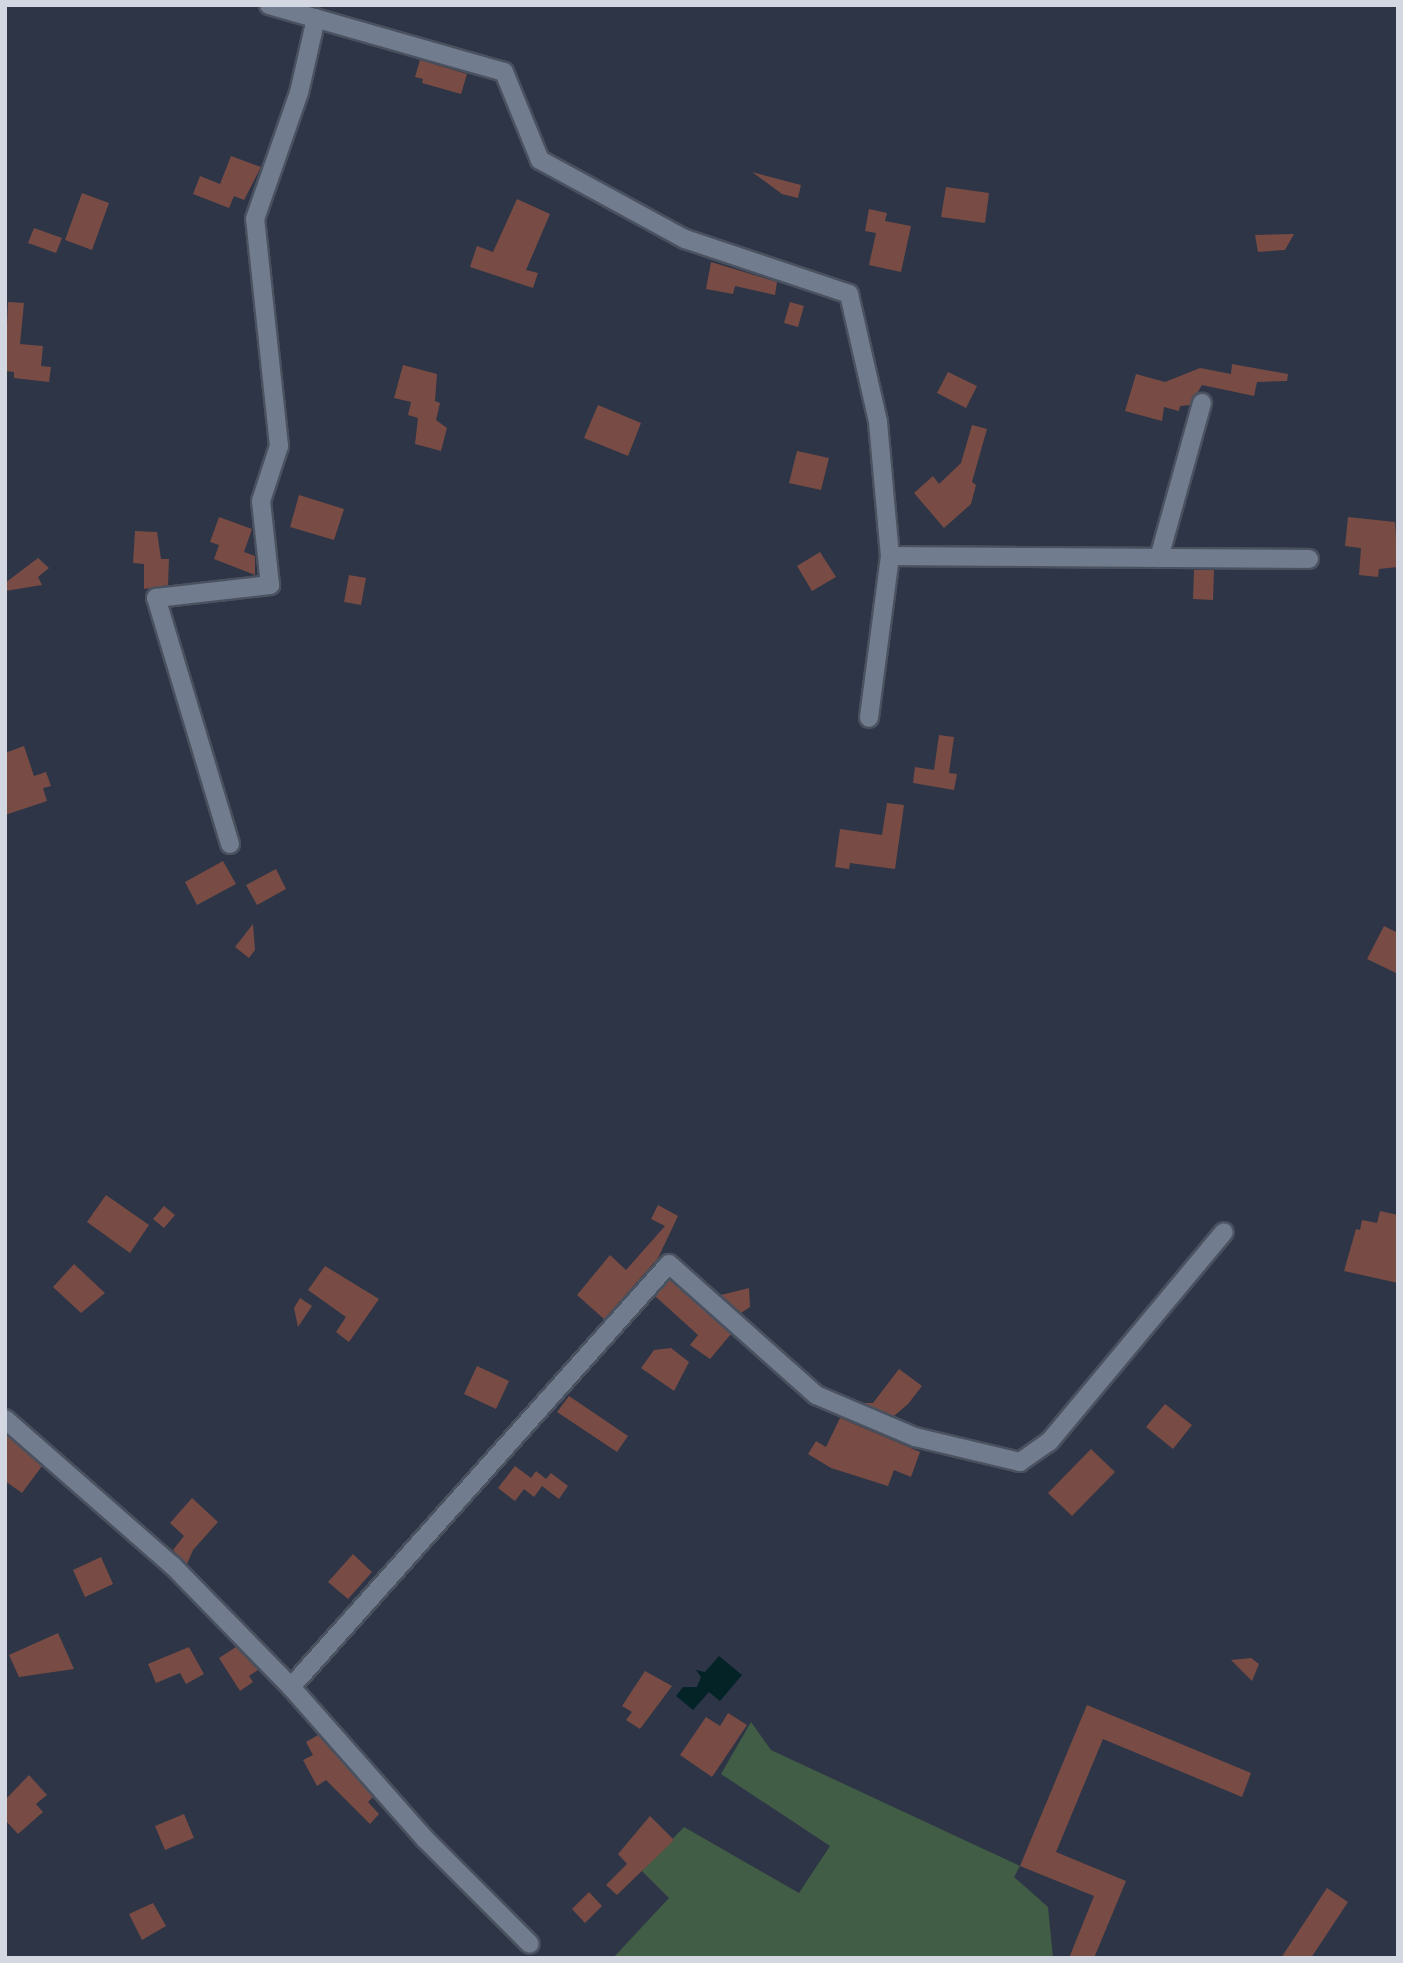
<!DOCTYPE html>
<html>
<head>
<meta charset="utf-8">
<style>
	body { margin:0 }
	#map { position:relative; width:1403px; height:1963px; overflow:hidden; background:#2d3546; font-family:"Public Sans",sans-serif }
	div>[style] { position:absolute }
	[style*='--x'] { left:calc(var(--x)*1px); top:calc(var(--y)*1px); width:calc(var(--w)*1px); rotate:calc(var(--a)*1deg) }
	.green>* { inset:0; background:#425d46 }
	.water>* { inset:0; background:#032327 }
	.building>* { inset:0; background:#784c44 }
	.roads { filter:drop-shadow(2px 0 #4a515f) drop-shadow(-2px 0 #4a515f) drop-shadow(0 2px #4a515f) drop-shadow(0 -2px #4a515f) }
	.minor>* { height:18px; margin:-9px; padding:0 9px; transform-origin:9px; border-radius:9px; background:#727c8f }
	span { translate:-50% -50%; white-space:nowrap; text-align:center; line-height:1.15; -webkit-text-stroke:7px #232b3b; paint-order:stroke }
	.frame { position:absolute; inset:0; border:7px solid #d2d7e2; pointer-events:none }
</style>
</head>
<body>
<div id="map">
	<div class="green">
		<i style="clip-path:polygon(751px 1722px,771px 1750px,1020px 1866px,1014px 1877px,1048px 1907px,1053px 1958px,613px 1958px,669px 1898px,642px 1871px,684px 1827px,799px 1893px,830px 1846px,721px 1774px)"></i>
	</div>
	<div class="water">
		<i style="clip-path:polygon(719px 1656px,742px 1675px,720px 1701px,709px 1692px,693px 1710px,676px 1696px,683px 1687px,697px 1687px,701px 1677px,696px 1670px,705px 1672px)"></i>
	</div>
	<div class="building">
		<i style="clip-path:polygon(420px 60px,467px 74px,461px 94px,422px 83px,423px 79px,415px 77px)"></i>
		<i style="clip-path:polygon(231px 156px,261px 167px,244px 200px,234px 196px,229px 208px,193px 194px,200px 176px,220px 184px)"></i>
		<i style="clip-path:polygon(752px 172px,801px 185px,798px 198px,782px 194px)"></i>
		<i style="clip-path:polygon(946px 187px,989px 193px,985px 223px,941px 217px)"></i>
		<i style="clip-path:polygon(82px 193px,109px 203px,92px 250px,65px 240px)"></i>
		<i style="clip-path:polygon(517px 199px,550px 214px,526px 270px,538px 273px,533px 288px,470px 267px,477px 246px,493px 252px)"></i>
		<i style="clip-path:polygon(869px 209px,887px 213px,885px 221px,911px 226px,901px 272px,869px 265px,876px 233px,865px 231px)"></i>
		<i style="clip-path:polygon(34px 228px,62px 238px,56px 253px,28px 243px)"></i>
		<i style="clip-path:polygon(1294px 234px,1285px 250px,1258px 252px,1255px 235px)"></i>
		<i style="clip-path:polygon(711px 262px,777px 282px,775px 295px,735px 286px,733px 294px,706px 289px)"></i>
		<i style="clip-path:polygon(8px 302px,24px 303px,20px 344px,43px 346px,41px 366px,51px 367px,49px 382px,14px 378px,14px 372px,5px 371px)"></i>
		<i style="clip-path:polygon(790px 302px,804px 306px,798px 327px,784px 323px)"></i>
		<i style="clip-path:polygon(1232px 364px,1288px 374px,1287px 381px,1257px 382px,1254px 396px,1202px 385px,1190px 405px,1180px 406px,1179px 411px,1164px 407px,1162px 421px,1125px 411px,1136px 374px,1165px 382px,1200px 368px,1231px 374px)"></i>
		<i style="clip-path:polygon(403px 365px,437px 374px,435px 401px,440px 403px,436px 420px,447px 428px,441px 451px,415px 444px,418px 418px,408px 415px,411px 402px,394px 398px)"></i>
		<i style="clip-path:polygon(948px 372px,977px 386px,966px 408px,937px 393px)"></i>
		<i style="clip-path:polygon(598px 405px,641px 423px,628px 456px,584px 438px)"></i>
		<i style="clip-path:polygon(972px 425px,987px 429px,972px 482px,976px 485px,971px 504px,944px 528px,914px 493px,933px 476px,939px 484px,961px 463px)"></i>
		<i style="clip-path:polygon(797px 451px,829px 458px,821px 490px,789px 483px)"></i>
		<i style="clip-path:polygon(299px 495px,344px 509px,334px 540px,290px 527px)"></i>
		<i style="clip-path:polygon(219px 517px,252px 529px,244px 552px,255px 556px,255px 575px,214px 559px,219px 545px,210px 542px)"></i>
		<i style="clip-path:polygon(1348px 517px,1395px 522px,1398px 567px,1379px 569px,1378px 577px,1359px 575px,1361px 548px,1345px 546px)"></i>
		<i style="clip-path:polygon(135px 531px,157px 532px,161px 559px,169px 559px,168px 585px,144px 589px,144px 564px,133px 563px)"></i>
		<i style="clip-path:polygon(820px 552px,836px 577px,812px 591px,797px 566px)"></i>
		<i style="clip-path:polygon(38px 558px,49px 568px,38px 577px,42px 585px,5px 591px,5px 583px)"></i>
		<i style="clip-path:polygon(1194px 570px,1214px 570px,1213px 600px,1193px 599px)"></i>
		<i style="clip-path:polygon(349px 575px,366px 578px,361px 605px,344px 602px)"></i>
		<i style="clip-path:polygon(939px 735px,954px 737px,949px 773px,957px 774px,954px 790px,913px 783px,915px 767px,934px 770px)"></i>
		<i style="clip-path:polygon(24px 746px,34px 776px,46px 772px,51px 786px,43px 788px,47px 801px,5px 815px,5px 753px)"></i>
		<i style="clip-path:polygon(887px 803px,904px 805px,895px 869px,850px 863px,849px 869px,835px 867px,840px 829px,882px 835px)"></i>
		<i style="clip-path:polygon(223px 861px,236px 884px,197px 905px,185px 882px)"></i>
		<i style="clip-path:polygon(276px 869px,286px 889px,257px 905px,246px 885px)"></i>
		<i style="clip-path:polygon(253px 924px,255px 950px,249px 958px,235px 947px)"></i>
		<i style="clip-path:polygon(1384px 926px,1398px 933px,1398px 974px,1367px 959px)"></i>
		<i style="clip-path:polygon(106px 1195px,149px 1225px,130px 1253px,87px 1222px)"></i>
		<i style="clip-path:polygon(658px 1205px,678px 1216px,658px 1258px,604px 1319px,577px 1295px,610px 1255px,626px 1270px,665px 1226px,651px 1219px)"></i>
		<i style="clip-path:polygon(164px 1206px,175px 1215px,164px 1228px,153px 1219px)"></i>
		<i style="clip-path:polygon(1380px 1211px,1398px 1215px,1398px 1283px,1344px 1271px,1356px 1229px,1360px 1230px,1362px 1220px,1377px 1223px)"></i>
		<i style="clip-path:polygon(74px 1264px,105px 1293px,81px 1313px,53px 1287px)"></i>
		<i style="clip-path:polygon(325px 1266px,379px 1299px,349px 1342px,336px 1332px,346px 1317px,308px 1290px)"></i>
		<i style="clip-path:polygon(670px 1280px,731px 1334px,710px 1359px,690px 1345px,698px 1335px,655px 1296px)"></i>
		<i style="clip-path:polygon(749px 1288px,750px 1307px,741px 1313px,721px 1295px)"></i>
		<i style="clip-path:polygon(300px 1298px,312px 1306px,298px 1327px,294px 1308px)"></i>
		<i style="clip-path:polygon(671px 1348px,689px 1362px,674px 1391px,641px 1368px,654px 1350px)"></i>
		<i style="clip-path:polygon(477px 1366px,509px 1381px,496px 1409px,464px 1394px)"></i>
		<i style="clip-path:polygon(899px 1369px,922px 1386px,908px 1404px,894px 1416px,863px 1403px,873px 1403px)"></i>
		<i style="clip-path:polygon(569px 1396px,628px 1436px,617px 1452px,557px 1412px)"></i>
		<i style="clip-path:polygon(1165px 1404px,1192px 1425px,1173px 1449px,1146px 1427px)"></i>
		<i style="clip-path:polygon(840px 1418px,920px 1452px,911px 1477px,894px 1470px,888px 1486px,831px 1468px,808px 1454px,816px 1441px,826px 1447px)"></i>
		<i style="clip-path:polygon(5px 1434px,42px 1466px,22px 1493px,5px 1481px)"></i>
		<i style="clip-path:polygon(1091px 1449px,1115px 1472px,1072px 1516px,1048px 1493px)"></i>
		<i style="clip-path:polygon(515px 1466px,531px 1478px,536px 1471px,546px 1479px,551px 1473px,568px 1486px,559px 1499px,542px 1486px,534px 1497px,524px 1489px,515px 1501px,498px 1488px)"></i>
		<i style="clip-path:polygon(192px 1498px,218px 1522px,193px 1550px,187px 1564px,173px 1550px,184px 1536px,170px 1523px)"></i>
		<i style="clip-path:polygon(353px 1554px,372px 1572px,348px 1599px,328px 1582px)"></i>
		<i style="clip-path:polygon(101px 1557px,113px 1584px,85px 1597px,73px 1570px)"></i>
		<i style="clip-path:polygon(58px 1633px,74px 1669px,19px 1677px,9px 1655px)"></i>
		<i style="clip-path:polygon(189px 1647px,204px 1674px,186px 1684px,180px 1673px,156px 1683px,148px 1664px)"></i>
		<i style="clip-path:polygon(236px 1647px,258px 1670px,249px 1676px,253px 1682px,240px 1691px,219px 1658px)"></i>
		<i style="clip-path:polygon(1251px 1658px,1259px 1664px,1252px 1681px,1231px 1660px)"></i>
		<i style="clip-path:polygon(645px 1671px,672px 1686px,640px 1729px,626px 1720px,632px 1712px,622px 1706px)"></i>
		<i style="clip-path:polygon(1087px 1705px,1251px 1773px,1242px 1797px,1103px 1739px,1056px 1852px,1126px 1881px,1094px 1958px,1069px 1958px,1094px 1896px,1020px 1866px)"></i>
		<i style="clip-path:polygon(728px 1713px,747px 1725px,712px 1777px,680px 1755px,706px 1717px,720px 1726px)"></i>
		<i style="clip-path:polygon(318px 1735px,373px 1797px,368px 1802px,379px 1814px,370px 1824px,326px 1780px,317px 1786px,303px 1760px,313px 1755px,306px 1742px)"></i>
		<i style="clip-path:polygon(29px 1775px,47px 1795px,36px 1804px,43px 1812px,18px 1834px,5px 1820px,5px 1800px)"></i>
		<i style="clip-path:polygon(184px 1814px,194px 1838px,165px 1850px,155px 1826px)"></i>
		<i style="clip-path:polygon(650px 1816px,674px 1840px,617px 1895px,606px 1885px,627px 1864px,618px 1854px)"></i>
		<i style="clip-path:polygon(1327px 1888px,1348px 1902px,1311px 1958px,1281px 1958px)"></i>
		<i style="clip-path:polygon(589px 1892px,602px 1906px,585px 1923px,572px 1909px)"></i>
		<i style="clip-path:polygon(153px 1903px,166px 1926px,142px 1940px,129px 1914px)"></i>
	</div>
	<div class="roads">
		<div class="minor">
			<i style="--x:269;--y:5;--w:244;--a:15.9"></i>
			<i style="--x:504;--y:72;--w:95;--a:67.8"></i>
			<i style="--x:540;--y:160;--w:165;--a:28.6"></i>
			<i style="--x:685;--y:239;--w:173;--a:18.5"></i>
			<i style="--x:849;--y:294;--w:131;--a:77.2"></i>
			<i style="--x:878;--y:422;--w:135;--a:84.9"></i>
			<i style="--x:890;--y:556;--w:163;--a:97.4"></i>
			<i style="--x:890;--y:556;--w:419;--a:0.4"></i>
			<i style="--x:1159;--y:558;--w:161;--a:-74.5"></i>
			<i style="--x:230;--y:844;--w:257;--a:-106.7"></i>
			<i style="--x:156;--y:598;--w:115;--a:-6.5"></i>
			<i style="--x:270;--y:585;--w:84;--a:-96.1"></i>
			<i style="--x:261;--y:501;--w:58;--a:-71.9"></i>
			<i style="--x:279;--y:446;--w:228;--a:-96"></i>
			<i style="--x:255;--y:219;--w:133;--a:-70.8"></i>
			<i style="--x:299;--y:93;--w:77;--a:-77.2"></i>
			<i style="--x:5;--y:1419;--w:222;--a:41.2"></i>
			<i style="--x:172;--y:1565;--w:170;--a:45.7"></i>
			<i style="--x:291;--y:1687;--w:203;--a:48.6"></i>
			<i style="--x:425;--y:1839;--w:148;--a:45"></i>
			<i style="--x:291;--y:1687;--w:567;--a:-48.22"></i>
			<i style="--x:669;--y:1264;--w:197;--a:41.7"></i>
			<i style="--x:816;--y:1395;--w:108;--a:23"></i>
			<i style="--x:915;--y:1437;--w:108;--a:13.4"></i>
			<i style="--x:1020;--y:1462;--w:35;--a:-35"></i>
			<i style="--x:1049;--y:1442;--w:273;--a:-50.2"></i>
		</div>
	</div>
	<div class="frame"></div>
</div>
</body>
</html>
